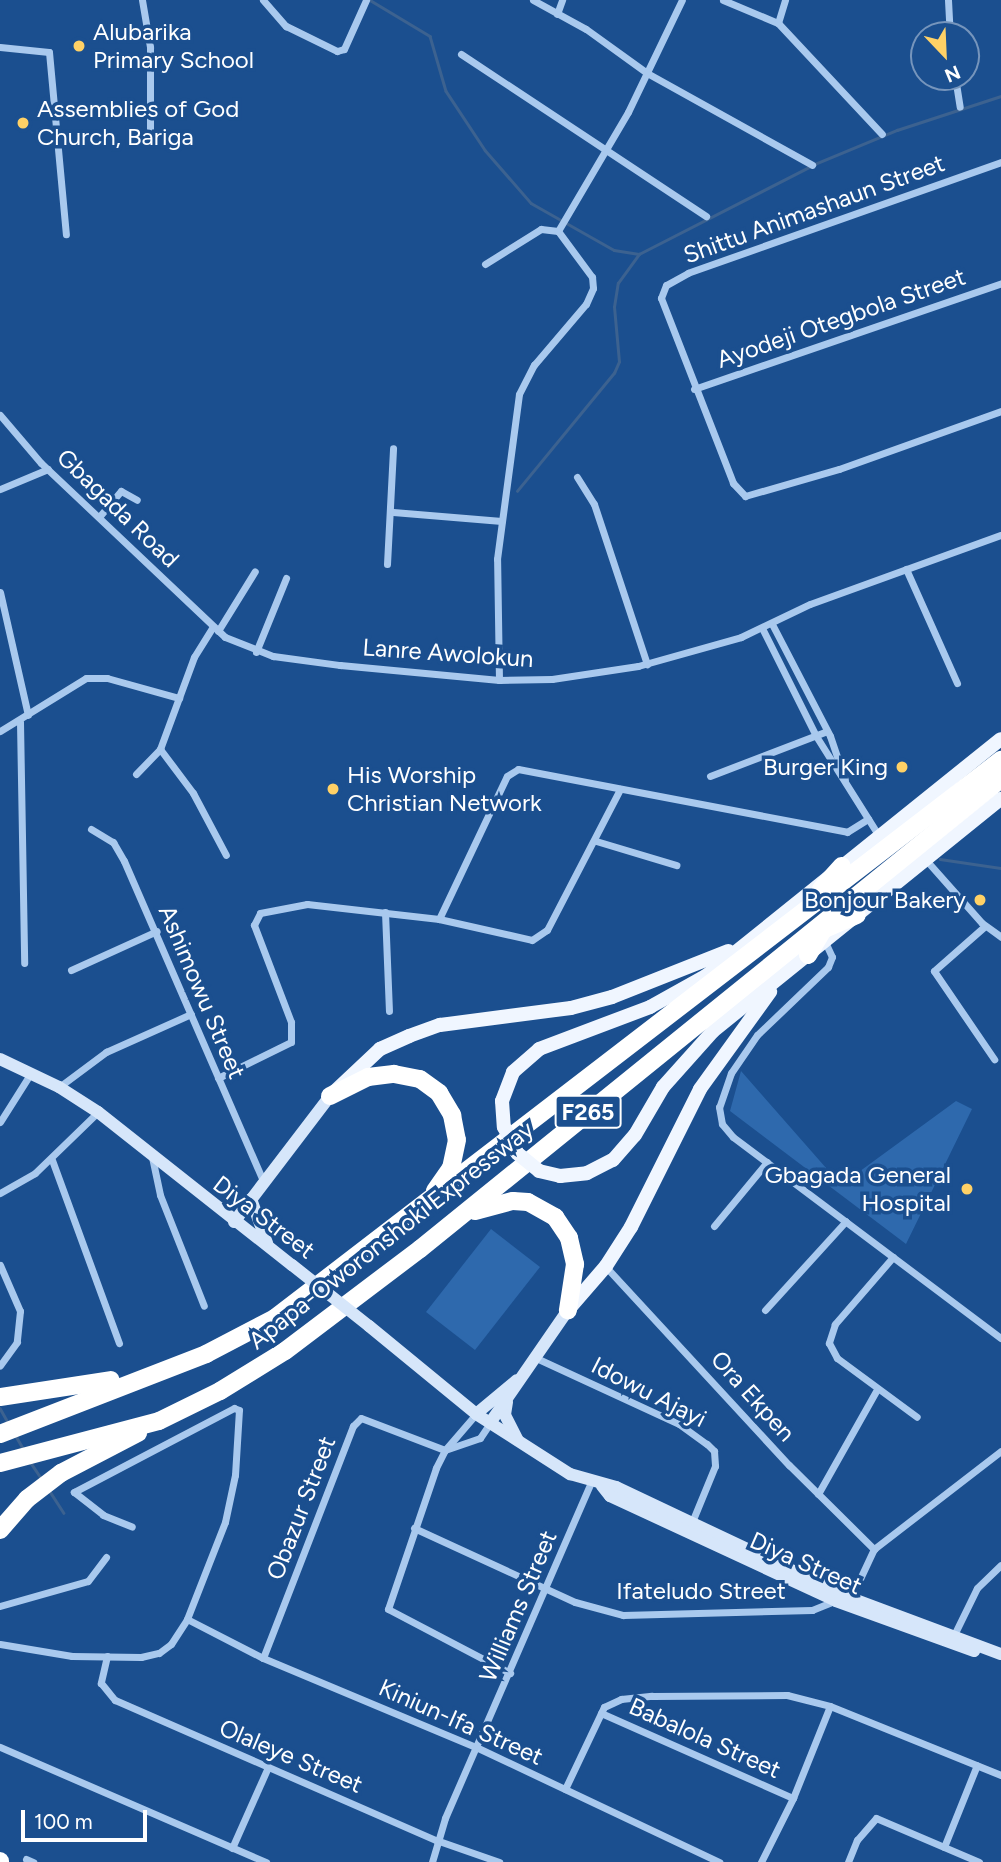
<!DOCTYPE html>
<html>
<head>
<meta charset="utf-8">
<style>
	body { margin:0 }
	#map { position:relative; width:1001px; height:1862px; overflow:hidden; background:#1b4f8f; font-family:Figtree,sans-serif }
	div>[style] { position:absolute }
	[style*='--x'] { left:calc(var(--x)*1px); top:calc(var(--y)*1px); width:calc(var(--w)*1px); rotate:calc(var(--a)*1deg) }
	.green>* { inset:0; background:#2e69ad }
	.stream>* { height:2.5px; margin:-1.25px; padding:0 1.25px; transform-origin:1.25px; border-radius:1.25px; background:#3c6290 }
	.street>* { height:7px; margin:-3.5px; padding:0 3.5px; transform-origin:3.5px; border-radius:3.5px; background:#a9c9ee }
	.secondary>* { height:12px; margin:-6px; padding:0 6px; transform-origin:6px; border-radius:6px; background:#d6e6fa }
	.primary>* { height:14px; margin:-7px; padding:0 7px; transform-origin:7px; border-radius:7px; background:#f0f6ff }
	.highway>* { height:18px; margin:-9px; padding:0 9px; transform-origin:9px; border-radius:9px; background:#fff }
	.secondary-bridge>* { height:12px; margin:-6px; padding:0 6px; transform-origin:6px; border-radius:6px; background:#d6e6fa }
	.primary-bridge>* { height:14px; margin:-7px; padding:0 7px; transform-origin:7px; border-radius:7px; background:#f0f6ff }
	.dots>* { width:19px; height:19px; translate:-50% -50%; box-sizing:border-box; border:4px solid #1b4f8f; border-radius:50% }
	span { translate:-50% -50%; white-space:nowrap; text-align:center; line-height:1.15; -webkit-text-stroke:7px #1b4f8f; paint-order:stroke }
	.shield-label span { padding:2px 5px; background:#1b4f8f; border:2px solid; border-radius:5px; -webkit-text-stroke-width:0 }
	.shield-label { font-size:23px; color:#fff; font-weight:700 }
	.poi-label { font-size:24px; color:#fff }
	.left { translate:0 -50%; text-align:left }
	.right { translate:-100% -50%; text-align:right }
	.street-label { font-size:24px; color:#fff }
	.north { position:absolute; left:910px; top:21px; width:70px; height:70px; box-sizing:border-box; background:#1b4f8f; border:2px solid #7695bc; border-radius:50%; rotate:157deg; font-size:19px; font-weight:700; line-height:28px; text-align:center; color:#fff }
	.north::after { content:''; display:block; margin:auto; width:24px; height:32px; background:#ffd166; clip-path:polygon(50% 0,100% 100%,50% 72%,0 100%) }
	.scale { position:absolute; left:21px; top:1810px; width:126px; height:32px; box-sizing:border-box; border:4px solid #fff; border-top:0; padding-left:9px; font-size:21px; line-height:24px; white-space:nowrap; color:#fff; -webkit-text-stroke:5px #1b4f8f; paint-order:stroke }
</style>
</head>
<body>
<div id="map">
	<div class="green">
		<i style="clip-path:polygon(741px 1071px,841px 1185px,956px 1101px,972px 1109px,906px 1244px,730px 1111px)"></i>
		<i style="clip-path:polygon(491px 1229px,540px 1267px,475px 1350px,426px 1312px)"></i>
	</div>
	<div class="stream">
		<i style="--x:370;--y:0;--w:70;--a:31"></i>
		<i style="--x:430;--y:36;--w:57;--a:73.8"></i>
		<i style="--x:446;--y:91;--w:71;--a:56.5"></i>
		<i style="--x:485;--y:150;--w:70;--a:49"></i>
		<i style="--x:531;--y:203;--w:95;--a:29.5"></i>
		<i style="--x:614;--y:250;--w:25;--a:9"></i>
		<i style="--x:517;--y:491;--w:153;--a:-50.6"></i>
		<i style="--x:614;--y:373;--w:12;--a:-66"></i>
		<i style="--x:619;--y:362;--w:55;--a:-95.2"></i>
		<i style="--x:614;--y:307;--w:24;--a:-81"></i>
		<i style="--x:618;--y:283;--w:36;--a:-54"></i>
		<i style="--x:639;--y:254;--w:198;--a:-27.1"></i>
		<i style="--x:815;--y:164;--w:89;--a:-22.5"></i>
		<i style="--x:897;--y:130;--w:109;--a:-18.1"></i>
		<i style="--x:940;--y:859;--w:62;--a:8.4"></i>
		<i style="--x:0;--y:1408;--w:18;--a:61"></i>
		<i style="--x:16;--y:1436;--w:14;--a:60"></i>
		<i style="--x:31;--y:1463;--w:18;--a:56"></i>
		<i style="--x:49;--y:1490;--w:27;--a:57"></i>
	</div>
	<div class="street">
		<i style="--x:142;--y:0;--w:48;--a:80.3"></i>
		<i style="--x:150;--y:47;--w:81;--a:90"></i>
		<i style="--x:263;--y:0;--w:35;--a:49"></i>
		<i style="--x:286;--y:26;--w:57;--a:26.1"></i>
		<i style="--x:337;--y:51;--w:7;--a:-16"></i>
		<i style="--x:344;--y:49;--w:54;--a:-65.8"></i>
		<i style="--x:533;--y:0;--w:60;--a:28.7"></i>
		<i style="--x:586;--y:29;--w:75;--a:35.8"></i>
		<i style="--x:647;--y:73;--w:189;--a:29.1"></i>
		<i style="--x:723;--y:0;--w:60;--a:22.7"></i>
		<i style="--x:778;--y:23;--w:152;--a:46.9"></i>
		<i style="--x:948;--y:0;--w:35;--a:87"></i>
		<i style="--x:557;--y:14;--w:15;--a:-70"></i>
		<i style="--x:778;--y:23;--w:24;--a:-73"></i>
		<i style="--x:0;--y:47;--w:49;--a:5.8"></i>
		<i style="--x:49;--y:52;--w:183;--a:84.7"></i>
		<i style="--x:461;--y:54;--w:294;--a:33.5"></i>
		<i style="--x:955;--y:77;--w:30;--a:81"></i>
		<i style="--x:1001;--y:162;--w:332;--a:160.5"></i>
		<i style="--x:688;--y:273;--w:25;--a:151"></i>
		<i style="--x:666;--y:285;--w:14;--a:111"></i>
		<i style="--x:661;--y:298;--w:199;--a:68.7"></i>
		<i style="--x:733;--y:483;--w:18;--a:47"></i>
		<i style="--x:745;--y:496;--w:98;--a:-16"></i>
		<i style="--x:839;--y:469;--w:172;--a:-19.7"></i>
		<i style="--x:485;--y:264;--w:66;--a:-32"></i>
		<i style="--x:541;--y:229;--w:17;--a:7"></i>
		<i style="--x:694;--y:389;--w:325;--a:-19"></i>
		<i style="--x:0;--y:415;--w:63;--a:49.5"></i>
		<i style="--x:41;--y:463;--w:253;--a:43.4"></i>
		<i style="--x:225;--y:637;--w:52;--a:21.6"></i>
		<i style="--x:273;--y:656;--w:68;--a:7.7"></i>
		<i style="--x:340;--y:665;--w:160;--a:5.4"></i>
		<i style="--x:499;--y:680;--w:53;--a:-1.1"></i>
		<i style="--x:552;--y:679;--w:87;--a:-8.6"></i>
		<i style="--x:638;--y:666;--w:107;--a:-15.7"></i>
		<i style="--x:741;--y:637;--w:76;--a:-25.6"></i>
		<i style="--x:810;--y:604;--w:203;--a:-19.9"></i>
		<i style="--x:577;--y:477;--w:32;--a:58"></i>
		<i style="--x:594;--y:504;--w:169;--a:71.7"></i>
		<i style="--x:0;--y:489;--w:52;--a:-22.6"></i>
		<i style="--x:393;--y:512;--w:109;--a:4.7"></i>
		<i style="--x:99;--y:517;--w:34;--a:-50"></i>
		<i style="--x:121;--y:491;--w:18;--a:29"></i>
		<i style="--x:387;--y:564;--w:116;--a:-87"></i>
		<i style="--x:906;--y:569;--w:125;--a:65.9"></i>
		<i style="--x:0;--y:592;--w:126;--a:77.2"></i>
		<i style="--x:772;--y:624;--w:126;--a:62.6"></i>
		<i style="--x:830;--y:736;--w:46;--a:71.2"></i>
		<i style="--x:762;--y:628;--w:121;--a:63.4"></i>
		<i style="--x:816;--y:736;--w:118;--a:57.8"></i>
		<i style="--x:218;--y:631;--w:70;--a:-58.3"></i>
		<i style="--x:256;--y:652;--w:80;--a:-67.9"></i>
		<i style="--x:499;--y:680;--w:121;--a:-90.9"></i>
		<i style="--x:497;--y:559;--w:166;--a:-82.4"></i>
		<i style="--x:519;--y:394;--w:33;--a:-63"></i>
		<i style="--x:534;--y:365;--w:80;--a:-49.6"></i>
		<i style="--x:586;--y:304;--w:17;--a:-66"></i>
		<i style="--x:593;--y:288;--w:11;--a:-95"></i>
		<i style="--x:592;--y:277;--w:57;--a:-126.5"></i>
		<i style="--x:558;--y:231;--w:138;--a:-59.5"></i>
		<i style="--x:628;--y:112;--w:124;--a:-64.3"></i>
		<i style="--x:20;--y:722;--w:241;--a:89"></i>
		<i style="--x:0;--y:731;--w:101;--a:-31.6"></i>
		<i style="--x:86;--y:678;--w:21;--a:0"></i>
		<i style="--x:107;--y:678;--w:75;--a:15.5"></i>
		<i style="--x:160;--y:749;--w:55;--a:53.1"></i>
		<i style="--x:193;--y:793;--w:70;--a:62"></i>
		<i style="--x:136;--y:774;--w:35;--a:-46"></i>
		<i style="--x:160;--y:749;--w:98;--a:-69.7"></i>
		<i style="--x:194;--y:657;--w:36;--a:-58"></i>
		<i style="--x:710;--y:776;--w:125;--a:-21"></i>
		<i style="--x:91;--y:829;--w:26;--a:31"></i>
		<i style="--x:113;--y:842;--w:22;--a:60"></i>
		<i style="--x:124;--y:861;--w:348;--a:66.5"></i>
		<i style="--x:596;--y:841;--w:84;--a:16.7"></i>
		<i style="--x:926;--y:860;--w:84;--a:48.4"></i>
		<i style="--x:982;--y:923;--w:24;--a:36"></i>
		<i style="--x:385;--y:912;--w:99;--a:87.7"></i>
		<i style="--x:439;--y:919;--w:158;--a:-64.6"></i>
		<i style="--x:507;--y:776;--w:13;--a:-32"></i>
		<i style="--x:518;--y:769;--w:335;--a:10.8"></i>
		<i style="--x:847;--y:832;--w:25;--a:-32"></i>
		<i style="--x:985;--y:926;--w:68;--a:138.6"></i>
		<i style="--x:934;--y:971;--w:107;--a:55.7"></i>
		<i style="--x:826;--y:944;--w:14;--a:65"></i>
		<i style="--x:832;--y:957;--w:11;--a:112"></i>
		<i style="--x:828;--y:967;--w:98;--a:136.2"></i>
		<i style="--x:757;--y:1035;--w:46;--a:124.4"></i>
		<i style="--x:731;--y:1073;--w:36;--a:109"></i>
		<i style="--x:719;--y:1107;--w:17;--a:80"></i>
		<i style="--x:722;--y:1124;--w:17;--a:50"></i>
		<i style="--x:733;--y:1137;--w:335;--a:36.9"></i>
		<i style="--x:71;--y:970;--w:94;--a:-24.4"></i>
		<i style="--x:218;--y:1078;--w:81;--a:-26.3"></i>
		<i style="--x:291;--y:1042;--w:20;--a:-90"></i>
		<i style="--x:291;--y:1022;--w:104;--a:-110.9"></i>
		<i style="--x:254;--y:925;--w:13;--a:-63"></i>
		<i style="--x:260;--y:913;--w:48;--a:-10.8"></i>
		<i style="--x:307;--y:904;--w:133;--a:6.5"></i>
		<i style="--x:439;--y:919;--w:95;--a:12.7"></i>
		<i style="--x:532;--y:940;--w:18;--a:-34"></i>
		<i style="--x:547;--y:930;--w:159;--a:-62.6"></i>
		<i style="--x:59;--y:1087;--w:59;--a:-36.7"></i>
		<i style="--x:106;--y:1052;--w:93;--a:-24.1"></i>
		<i style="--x:0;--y:1122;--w:58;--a:-57.7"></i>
		<i style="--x:152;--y:1157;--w:39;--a:78"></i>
		<i style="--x:160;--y:1195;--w:119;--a:68.4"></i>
		<i style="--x:52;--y:1160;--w:195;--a:69.9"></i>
		<i style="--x:0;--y:1193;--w:40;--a:-29.7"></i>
		<i style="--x:35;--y:1173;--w:88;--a:-44.1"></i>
		<i style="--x:714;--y:1226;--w:83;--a:-50.4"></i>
		<i style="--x:893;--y:1257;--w:89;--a:130.9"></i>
		<i style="--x:835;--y:1324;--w:20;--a:108"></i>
		<i style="--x:829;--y:1343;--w:17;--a:62"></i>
		<i style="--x:837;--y:1358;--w:99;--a:36.4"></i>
		<i style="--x:0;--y:1265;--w:50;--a:66.5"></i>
		<i style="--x:20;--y:1311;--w:31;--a:96"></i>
		<i style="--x:17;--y:1342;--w:29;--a:126"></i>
		<i style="--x:606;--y:1267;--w:270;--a:47.3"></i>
		<i style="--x:789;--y:1465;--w:120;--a:44.7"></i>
		<i style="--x:765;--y:1310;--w:120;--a:-47.7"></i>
		<i style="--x:534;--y:1357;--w:160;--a:24.8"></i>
		<i style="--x:679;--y:1424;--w:34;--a:36"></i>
		<i style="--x:707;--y:1444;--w:10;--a:45"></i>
		<i style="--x:714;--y:1451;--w:15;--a:86"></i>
		<i style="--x:715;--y:1466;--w:61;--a:112.3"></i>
		<i style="--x:476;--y:1414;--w:48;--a:130.7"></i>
		<i style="--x:445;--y:1450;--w:20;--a:117"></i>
		<i style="--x:436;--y:1468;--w:149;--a:108.8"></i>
		<i style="--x:388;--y:1609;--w:138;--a:27.7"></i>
		<i style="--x:818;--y:1494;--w:118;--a:-60.6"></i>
		<i style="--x:414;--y:1528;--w:177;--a:24.7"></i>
		<i style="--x:575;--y:1602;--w:50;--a:15.2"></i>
		<i style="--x:623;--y:1615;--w:189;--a:-1.5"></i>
		<i style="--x:812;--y:1610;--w:24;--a:-22"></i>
		<i style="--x:851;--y:1598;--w:54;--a:-64.9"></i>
		<i style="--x:874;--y:1549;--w:160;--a:-37.7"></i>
		<i style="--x:0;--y:1606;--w:91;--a:-15.9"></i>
		<i style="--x:88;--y:1581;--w:30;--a:-53"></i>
		<i style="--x:187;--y:1619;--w:85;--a:27.2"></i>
		<i style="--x:263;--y:1658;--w:233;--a:22.7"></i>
		<i style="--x:478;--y:1748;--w:267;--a:25.3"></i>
		<i style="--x:954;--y:1635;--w:52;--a:-63.9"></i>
		<i style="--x:977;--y:1588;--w:33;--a:-44"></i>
		<i style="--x:0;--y:1644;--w:73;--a:9.5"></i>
		<i style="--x:72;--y:1656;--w:69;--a:0.8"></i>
		<i style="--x:141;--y:1657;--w:18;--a:-13"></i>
		<i style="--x:159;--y:1653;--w:15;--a:-37"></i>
		<i style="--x:171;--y:1644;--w:30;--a:-57"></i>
		<i style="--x:187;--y:1619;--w:104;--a:-68.6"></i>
		<i style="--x:225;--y:1522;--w:48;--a:-78"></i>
		<i style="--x:235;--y:1475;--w:65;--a:-86.5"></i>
		<i style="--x:239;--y:1410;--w:5;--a:-158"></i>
		<i style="--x:234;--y:1408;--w:181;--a:152.3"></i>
		<i style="--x:74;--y:1492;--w:37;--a:38"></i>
		<i style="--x:103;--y:1515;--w:31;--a:22"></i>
		<i style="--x:107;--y:1656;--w:28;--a:103"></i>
		<i style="--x:101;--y:1683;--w:22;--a:51"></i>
		<i style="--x:115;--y:1700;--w:350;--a:23.6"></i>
		<i style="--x:436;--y:1840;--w:67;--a:19.2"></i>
		<i style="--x:263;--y:1658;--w:249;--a:-68.8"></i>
		<i style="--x:353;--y:1426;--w:11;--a:-45"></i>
		<i style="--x:361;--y:1418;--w:90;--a:20.9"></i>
		<i style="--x:445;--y:1450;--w:37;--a:-19"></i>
		<i style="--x:480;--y:1438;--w:18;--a:-56"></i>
		<i style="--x:601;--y:1713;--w:210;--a:23.9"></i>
		<i style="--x:0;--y:1747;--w:290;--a:23.4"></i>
		<i style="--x:565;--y:1789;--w:91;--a:-64.6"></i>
		<i style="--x:604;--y:1707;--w:19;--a:-25"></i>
		<i style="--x:621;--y:1699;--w:31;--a:-6"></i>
		<i style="--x:652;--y:1696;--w:135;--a:-0.4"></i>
		<i style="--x:787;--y:1695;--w:44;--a:14.3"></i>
		<i style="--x:830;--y:1706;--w:184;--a:22"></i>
		<i style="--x:944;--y:1847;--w:88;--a:-68.1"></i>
		<i style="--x:232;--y:1848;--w:89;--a:-66"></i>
		<i style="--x:26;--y:1859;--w:8;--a:23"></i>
		<i style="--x:432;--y:1862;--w:46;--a:-73.5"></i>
		<i style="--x:445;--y:1818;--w:366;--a:-66.5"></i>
		<i style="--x:761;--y:1862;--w:72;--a:-63.4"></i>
		<i style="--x:793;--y:1798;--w:99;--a:-68.1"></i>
		<i style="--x:848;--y:1862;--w:24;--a:-68"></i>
		<i style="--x:857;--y:1840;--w:29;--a:-49"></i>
		<i style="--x:876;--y:1818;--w:112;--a:23.1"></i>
	</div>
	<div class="secondary">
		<i style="--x:0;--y:1059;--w:65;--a:25.4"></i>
		<i style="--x:59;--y:1087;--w:46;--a:32.7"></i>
		<i style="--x:98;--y:1112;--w:247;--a:38.3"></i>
		<i style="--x:251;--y:1199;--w:47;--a:70"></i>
		<i style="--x:234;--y:1222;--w:158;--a:-52.7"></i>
		<i style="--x:369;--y:1326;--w:139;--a:39.4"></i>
		<i style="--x:476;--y:1414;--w:112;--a:32.6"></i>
		<i style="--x:570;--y:1474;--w:48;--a:15.8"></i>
		<i style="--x:616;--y:1487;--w:260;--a:25.3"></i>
		<i style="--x:851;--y:1598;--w:160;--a:20.5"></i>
		<i style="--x:507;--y:1402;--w:13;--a:99"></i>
		<i style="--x:505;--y:1415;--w:28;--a:63"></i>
		<i style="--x:476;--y:1414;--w:53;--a:-39.7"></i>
		<i style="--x:490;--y:1423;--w:137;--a:-55.4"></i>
		<i style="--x:602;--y:1486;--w:13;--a:51"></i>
		<i style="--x:610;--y:1496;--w:249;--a:24.9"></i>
		<i style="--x:836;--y:1601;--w:147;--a:19.9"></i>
	</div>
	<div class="primary">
		<i style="--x:332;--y:1094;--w:66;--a:-43.2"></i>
		<i style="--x:380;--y:1049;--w:32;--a:-24"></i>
		<i style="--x:409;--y:1036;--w:33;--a:-20"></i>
		<i style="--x:440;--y:1025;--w:132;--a:-7.4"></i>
		<i style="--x:571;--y:1008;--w:42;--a:-15"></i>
		<i style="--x:612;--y:997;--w:125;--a:-21.6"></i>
		<i style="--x:502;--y:1101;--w:31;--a:-69"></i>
		<i style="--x:513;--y:1072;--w:35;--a:-41"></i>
		<i style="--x:539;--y:1049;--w:119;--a:-20.7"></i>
		<i style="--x:650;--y:1007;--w:64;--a:-29"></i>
		<i style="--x:706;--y:976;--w:378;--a:-38.8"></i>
		<i style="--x:560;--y:1176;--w:27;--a:-6"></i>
		<i style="--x:587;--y:1173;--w:29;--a:-27"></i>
		<i style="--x:613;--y:1160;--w:33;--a:-49"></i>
		<i style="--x:635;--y:1135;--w:56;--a:-59.7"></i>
		<i style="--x:663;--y:1087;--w:75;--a:-48.2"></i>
		<i style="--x:713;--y:1031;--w:370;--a:-38.9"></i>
		<i style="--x:568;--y:1310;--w:58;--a:-49.2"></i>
		<i style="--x:606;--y:1266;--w:46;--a:-57.3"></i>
		<i style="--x:631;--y:1227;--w:154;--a:-63.4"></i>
		<i style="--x:700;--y:1089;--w:120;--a:-54.2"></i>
	</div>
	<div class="highway">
		<i style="--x:821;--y:889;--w:31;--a:-48"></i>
		<i style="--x:820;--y:931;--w:40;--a:-23.4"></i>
		<i style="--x:808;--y:955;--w:35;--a:-59"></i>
		<i style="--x:330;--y:1096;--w:42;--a:-26.6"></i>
		<i style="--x:368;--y:1077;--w:26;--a:-7"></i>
		<i style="--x:394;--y:1074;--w:26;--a:11"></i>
		<i style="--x:420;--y:1079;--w:24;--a:36"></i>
		<i style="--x:439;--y:1093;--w:26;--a:59"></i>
		<i style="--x:452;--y:1115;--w:25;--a:79"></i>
		<i style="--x:457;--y:1140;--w:29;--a:102"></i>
		<i style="--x:451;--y:1168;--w:28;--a:125"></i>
		<i style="--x:475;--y:1211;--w:39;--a:-15"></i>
		<i style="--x:513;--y:1201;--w:15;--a:4"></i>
		<i style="--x:528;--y:1202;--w:31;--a:29"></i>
		<i style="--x:555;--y:1217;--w:25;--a:56"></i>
		<i style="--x:569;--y:1238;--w:27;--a:77"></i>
		<i style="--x:575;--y:1264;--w:47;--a:98.7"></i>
		<i style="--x:0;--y:1397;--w:112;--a:-8.7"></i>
		<i style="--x:0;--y:1434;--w:221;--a:-21.2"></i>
		<i style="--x:206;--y:1354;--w:78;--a:-27.6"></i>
		<i style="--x:275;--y:1318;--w:916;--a:-37.55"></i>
		<i style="--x:0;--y:1463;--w:164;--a:-14.8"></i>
		<i style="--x:159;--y:1421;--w:68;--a:-26.2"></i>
		<i style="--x:220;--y:1391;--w:76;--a:-31.6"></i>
		<i style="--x:285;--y:1351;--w:169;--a:-37.1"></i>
		<i style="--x:420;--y:1249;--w:747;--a:-38.97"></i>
		<i style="--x:0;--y:1530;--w:41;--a:-48.9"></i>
		<i style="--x:27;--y:1499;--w:43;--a:-37.4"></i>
		<i style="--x:61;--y:1473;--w:87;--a:-27.5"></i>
		<i style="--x:0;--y:1861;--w:1;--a:90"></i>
	</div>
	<div class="secondary-bridge">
		<i style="--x:292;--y:1265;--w:98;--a:38.4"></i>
	</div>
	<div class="primary-bridge">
		<i style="--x:502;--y:1101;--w:26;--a:86"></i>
		<i style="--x:504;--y:1127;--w:29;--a:63"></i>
		<i style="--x:517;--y:1153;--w:28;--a:39"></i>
		<i style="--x:539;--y:1171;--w:22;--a:13"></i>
	</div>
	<div class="dots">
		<i style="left:79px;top:46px;background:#ffd166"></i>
		<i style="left:23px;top:123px;background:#ffd166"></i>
		<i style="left:902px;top:767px;background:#ffd166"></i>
		<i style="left:333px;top:789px;background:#ffd166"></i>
		<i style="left:980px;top:900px;background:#ffd166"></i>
		<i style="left:967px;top:1189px;background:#ffd166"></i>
	</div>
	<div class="shield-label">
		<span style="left:588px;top:1112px">F265</span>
	</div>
	<div class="poi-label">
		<span class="left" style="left:93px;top:46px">Alubarika<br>Primary School</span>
		<span class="left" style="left:37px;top:123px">Assemblies of God<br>Church, Bariga</span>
		<span class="right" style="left:888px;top:767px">Burger King</span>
		<span class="left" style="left:347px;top:789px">His Worship<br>Christian Network</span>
		<span class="right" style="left:966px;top:900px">Bonjour Bakery</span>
		<span class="right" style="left:951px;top:1189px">Gbagada General<br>Hospital</span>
	</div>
	<div class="street-label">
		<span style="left:814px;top:209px;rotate:-20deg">Shittu Animashaun Street</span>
		<span style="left:841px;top:318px;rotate:-19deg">Ayodeji Otegbola Street</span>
		<span style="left:118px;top:508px;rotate:44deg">Gbagada Road</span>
		<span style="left:448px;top:653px;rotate:4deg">Lanre Awolokun</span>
		<span style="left:202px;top:992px;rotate:67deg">Ashimowu Street</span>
		<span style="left:264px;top:1217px;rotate:37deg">Diya Street</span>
		<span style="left:391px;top:1235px;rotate:-38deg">Apapa-Oworonshoki Expressway</span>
		<span style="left:649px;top:1392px;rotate:27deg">Idowu Ajayi</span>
		<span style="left:753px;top:1396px;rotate:48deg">Ora Ekpen</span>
		<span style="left:301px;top:1508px;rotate:-69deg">Obazur Street</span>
		<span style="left:806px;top:1563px;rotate:24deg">Diya Street</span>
		<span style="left:701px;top:1591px">Ifateludo Street</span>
		<span style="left:518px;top:1606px;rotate:-67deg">Williams Street</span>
		<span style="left:461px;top:1722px;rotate:24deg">Kiniun-Ifa Street</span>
		<span style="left:705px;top:1738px;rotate:24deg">Babalola Street</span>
		<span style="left:291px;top:1756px;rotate:23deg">Olaleye Street</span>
	</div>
	<div class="north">N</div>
	<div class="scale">100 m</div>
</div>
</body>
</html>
